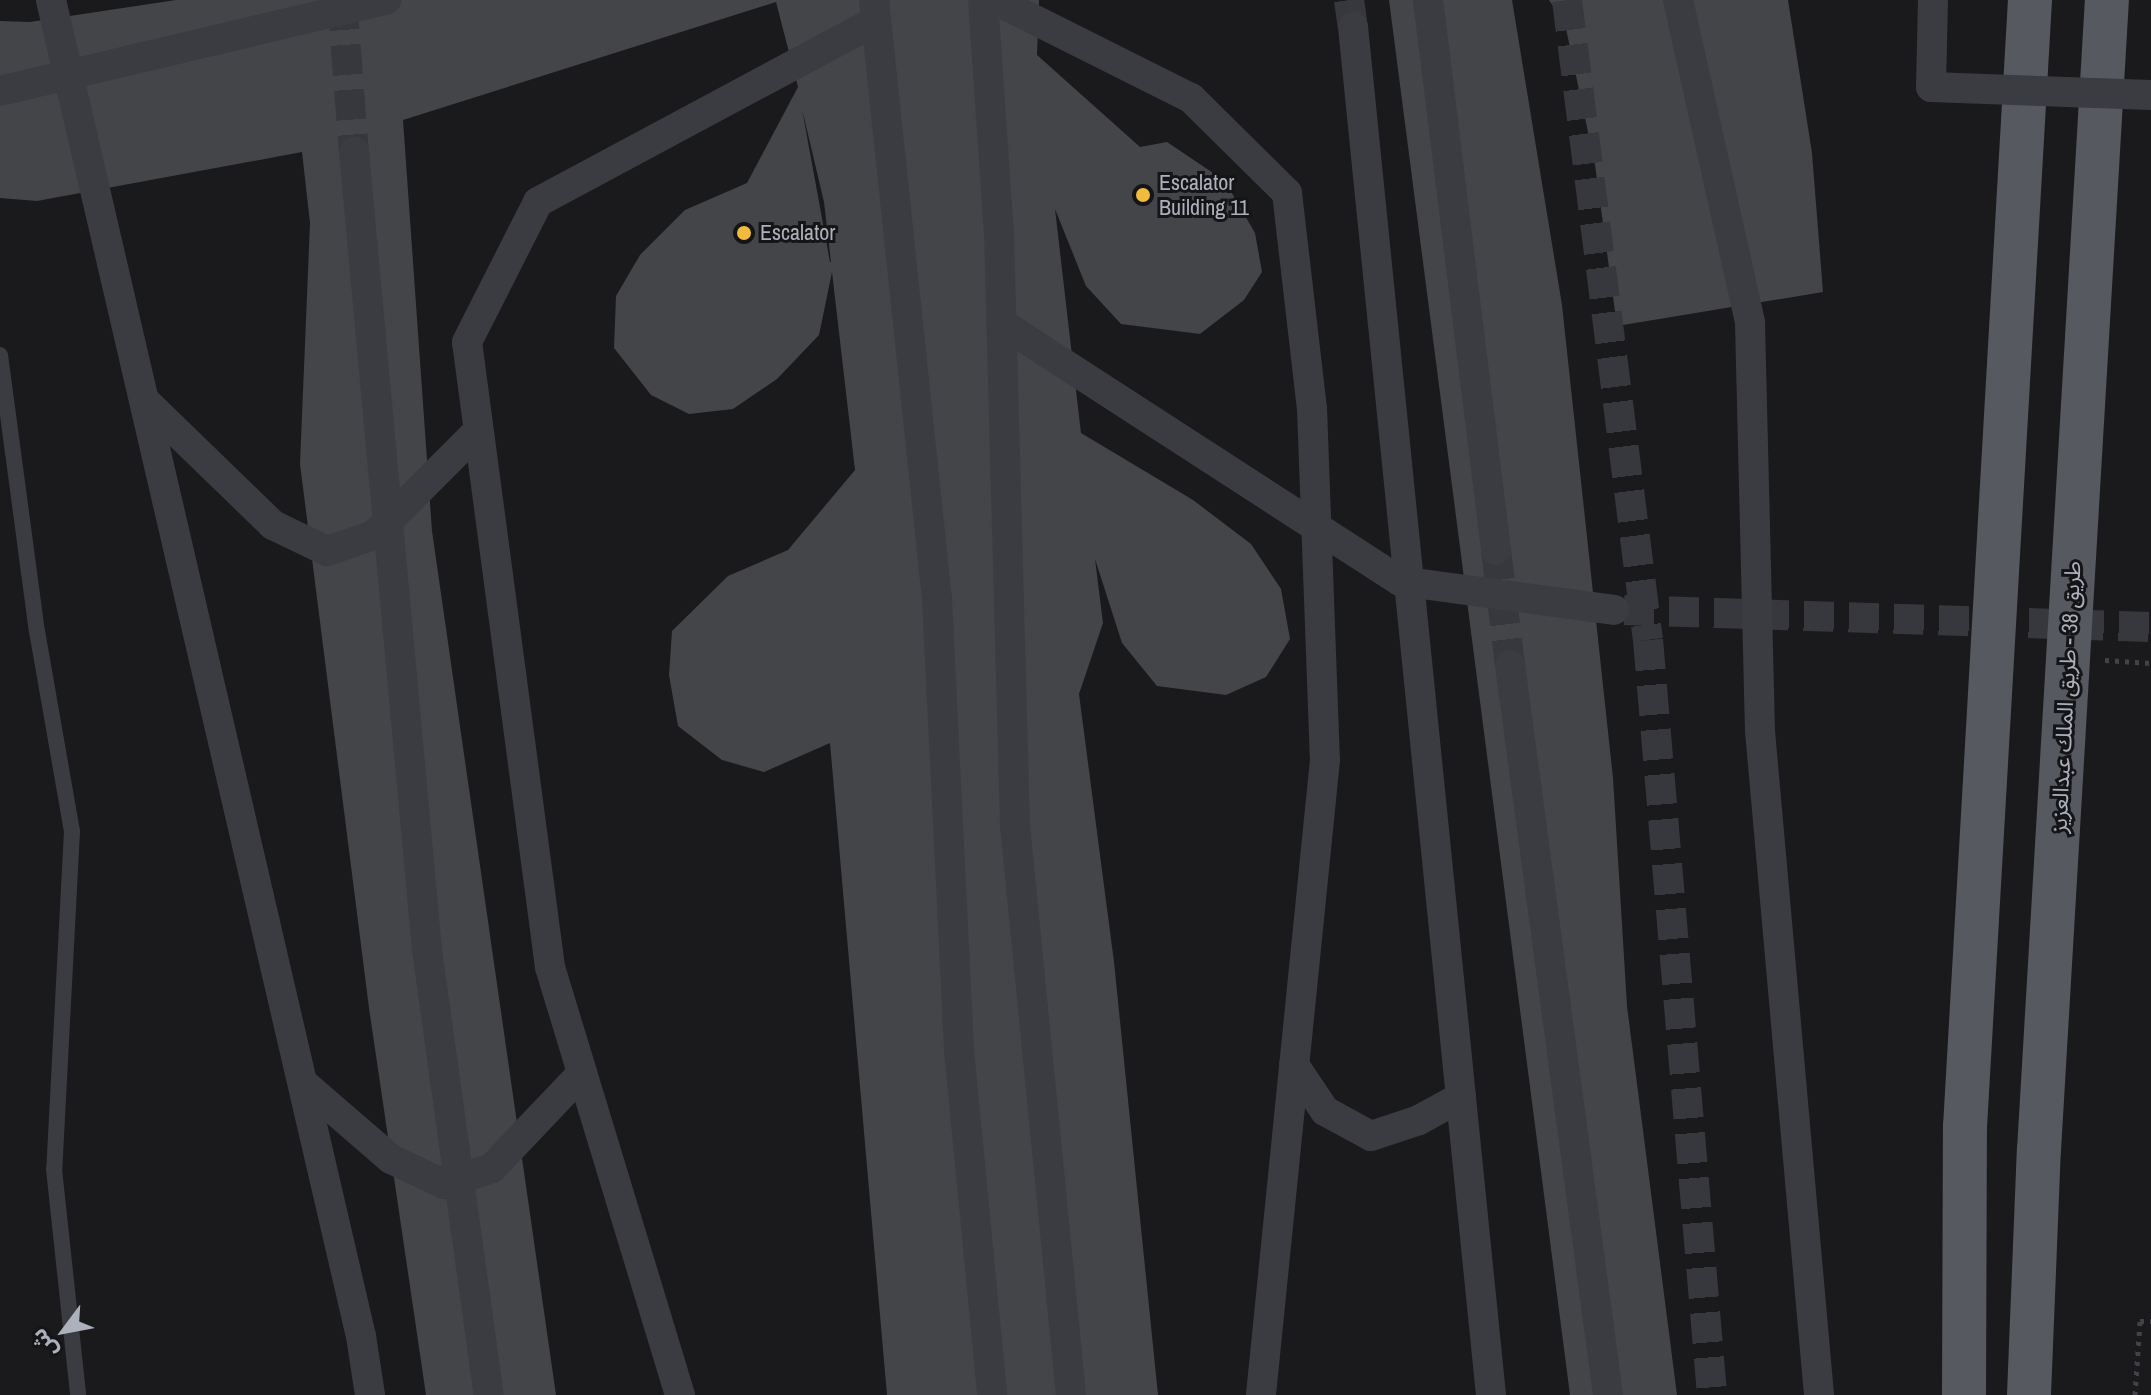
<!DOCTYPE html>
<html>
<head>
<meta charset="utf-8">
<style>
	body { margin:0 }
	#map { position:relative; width:2151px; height:1395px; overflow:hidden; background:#1a1a1d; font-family:"Archivo Narrow","Noto Sans Arabic",sans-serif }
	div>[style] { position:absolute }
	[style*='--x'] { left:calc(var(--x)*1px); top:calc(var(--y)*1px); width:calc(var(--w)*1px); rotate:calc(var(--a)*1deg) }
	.building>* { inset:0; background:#444549 }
	.street-tunnel>* { height:30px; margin-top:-15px; transform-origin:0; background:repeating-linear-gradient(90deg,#37383d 0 30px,transparent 0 45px) }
	.path>* { height:5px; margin-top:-2.5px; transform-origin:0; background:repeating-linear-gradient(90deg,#414349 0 4px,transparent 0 10px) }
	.lane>* { height:16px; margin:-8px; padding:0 8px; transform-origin:8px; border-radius:8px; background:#3b3c42 }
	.street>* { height:30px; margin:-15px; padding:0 15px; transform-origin:15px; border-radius:15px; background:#3b3c42 }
	.primary>* { height:44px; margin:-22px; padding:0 22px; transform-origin:22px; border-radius:22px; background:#575961 }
	.street-bridge>* { height:30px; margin:-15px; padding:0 15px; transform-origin:15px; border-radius:15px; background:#3b3c42 }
	.dots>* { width:22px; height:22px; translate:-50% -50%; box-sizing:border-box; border:4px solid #151518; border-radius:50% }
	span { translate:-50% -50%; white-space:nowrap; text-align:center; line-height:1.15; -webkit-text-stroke:6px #151518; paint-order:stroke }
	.poi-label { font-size:22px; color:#adb1bc }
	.left { translate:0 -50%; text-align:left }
	.street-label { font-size:22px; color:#adb1bc }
	.north { position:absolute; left:24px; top:1291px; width:80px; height:80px; -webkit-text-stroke:6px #151518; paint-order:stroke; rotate:238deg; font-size:22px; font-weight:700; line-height:32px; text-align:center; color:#adb1bc }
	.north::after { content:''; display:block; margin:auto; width:28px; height:36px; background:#adb1bc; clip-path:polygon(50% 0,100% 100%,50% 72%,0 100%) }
</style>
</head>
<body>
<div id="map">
	<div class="building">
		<i style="clip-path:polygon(evenodd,176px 0,1039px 0,1037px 55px,1140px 147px,1167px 142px,1225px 181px,1255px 233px,1262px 272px,1244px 300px,1200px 334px,1121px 324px,1086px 286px,1055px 209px,1081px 433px,1193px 500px,1251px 544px,1281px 589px,1290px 639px,1266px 677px,1226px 695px,1157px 686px,1122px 643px,1095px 559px,1103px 623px,1079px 694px,1114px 962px,1158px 1395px,887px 1395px,830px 743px,764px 772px,722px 760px,678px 726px,669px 675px,672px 631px,728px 576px,788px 550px,855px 470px,832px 272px,819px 335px,777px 379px,733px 409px,689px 414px,651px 395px,614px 348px,616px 296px,640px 255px,685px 210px,747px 183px,798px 87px,776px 2px,403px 120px,432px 531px,556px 1395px,426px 1395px,369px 1008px,300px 464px,310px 223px,302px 152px,37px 201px,0 198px,0 21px,30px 22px,176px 0,802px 109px,824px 202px,831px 262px,830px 262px,802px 109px)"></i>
		<i style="clip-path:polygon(1389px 0,1512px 0,1562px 305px,1613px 778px,1627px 1006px,1677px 1395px,1570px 1395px)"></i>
		<i style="clip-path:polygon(1549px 0,1788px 0,1812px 153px,1823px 292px,1617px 326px,1595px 165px,1565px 24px)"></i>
	</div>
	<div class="street-tunnel">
		<i style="--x:342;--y:0;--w:152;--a:85.5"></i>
		<i style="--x:1349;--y:0;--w:27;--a:82"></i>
		<i style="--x:1567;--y:0;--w:645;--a:82.79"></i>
		<i style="--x:1648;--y:640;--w:758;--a:85.15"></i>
		<i style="--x:1496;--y:550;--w:116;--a:83.1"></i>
		<i style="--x:1624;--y:610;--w:527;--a:1.85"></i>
	</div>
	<div class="path">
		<i style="--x:2105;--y:660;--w:46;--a:3.7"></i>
		<i style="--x:2135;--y:1395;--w:74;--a:-86.1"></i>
		<i style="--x:2140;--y:1321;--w:11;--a:0"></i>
	</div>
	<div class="lane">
		<i style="--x:0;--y:355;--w:278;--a:82.4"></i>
		<i style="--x:37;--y:631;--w:203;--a:80.1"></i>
		<i style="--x:72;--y:831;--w:338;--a:93"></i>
		<i style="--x:54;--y:1169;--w:227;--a:83.9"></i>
	</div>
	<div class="street">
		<i style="--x:51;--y:0;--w:1371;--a:76.94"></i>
		<i style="--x:361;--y:1336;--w:60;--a:81.3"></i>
		<i style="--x:874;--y:0;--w:602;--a:84"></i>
		<i style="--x:937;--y:599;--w:452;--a:87.2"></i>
		<i style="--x:959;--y:1050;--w:347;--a:84.5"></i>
		<i style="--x:983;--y:0;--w:235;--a:86.1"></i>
		<i style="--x:999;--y:234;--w:591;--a:88.45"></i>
		<i style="--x:1015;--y:825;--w:573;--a:84.39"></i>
		<i style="--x:995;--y:0;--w:219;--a:26.6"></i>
		<i style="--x:1191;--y:98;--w:135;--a:44.7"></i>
		<i style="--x:1287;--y:193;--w:216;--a:83.4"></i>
		<i style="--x:1312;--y:408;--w:352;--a:87.9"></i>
		<i style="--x:1325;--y:760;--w:638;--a:95.76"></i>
		<i style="--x:1428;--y:0;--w:554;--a:82.95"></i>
		<i style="--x:1678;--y:0;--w:331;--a:77.4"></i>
		<i style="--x:1750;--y:323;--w:408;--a:88.6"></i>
		<i style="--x:1760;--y:731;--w:667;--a:84.92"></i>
		<i style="--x:1353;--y:27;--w:1375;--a:84.24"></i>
		<i style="--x:1931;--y:87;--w:87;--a:-88.7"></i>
		<i style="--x:144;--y:400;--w:180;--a:44.1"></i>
		<i style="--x:273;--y:525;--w:60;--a:25.7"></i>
		<i style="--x:327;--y:551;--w:50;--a:-18.8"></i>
		<i style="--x:374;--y:535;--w:147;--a:-45"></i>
		<i style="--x:1510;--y:665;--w:737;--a:82.35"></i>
		<i style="--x:1294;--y:1065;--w:55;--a:56"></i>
		<i style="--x:1325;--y:1111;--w:52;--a:28.5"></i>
		<i style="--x:1371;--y:1136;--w:51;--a:-18.4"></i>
		<i style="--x:1419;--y:1120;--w:48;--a:-28.7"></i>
		<i style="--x:303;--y:1083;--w:116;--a:40.8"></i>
		<i style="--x:391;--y:1159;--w:59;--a:25.3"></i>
		<i style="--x:444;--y:1184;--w:51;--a:-18.4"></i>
		<i style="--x:492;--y:1168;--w:131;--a:-46.5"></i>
		<i style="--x:680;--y:1395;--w:447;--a:-106.9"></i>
		<i style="--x:550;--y:967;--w:630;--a:-97.56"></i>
		<i style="--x:467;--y:342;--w:157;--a:-63.1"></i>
		<i style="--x:538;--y:202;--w:383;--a:-28.2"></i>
	</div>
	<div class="primary">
		<i style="--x:1964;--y:1395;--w:268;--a:-89.8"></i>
		<i style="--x:1965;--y:1127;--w:1129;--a:-86.7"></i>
		<i style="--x:2029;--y:1395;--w:245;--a:-87.7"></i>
		<i style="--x:2039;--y:1150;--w:1152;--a:-86.62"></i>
	</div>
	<div class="street-bridge">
		<i style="--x:1931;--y:87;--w:220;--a:2.1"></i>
		<i style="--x:0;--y:91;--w:397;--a:-13.3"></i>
		<i style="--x:354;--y:152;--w:801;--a:84.77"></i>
		<i style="--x:427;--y:950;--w:449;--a:82.1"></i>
		<i style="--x:1001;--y:323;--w:475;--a:32.9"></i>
		<i style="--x:1400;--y:581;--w:216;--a:7.7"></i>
	</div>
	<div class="dots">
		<i style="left:1143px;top:195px;background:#f1bb3d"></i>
		<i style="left:744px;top:233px;background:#f1bb3d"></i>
	</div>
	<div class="poi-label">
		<span class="left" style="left:1159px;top:195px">Escalator<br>Building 11</span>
		<span class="left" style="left:760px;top:233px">Escalator</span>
	</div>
	<div class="street-label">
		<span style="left:2066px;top:697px;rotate:-87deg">طريق 38 - طريق الملك عبدالعزيز</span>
	</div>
	<div class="north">ش</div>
</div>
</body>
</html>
